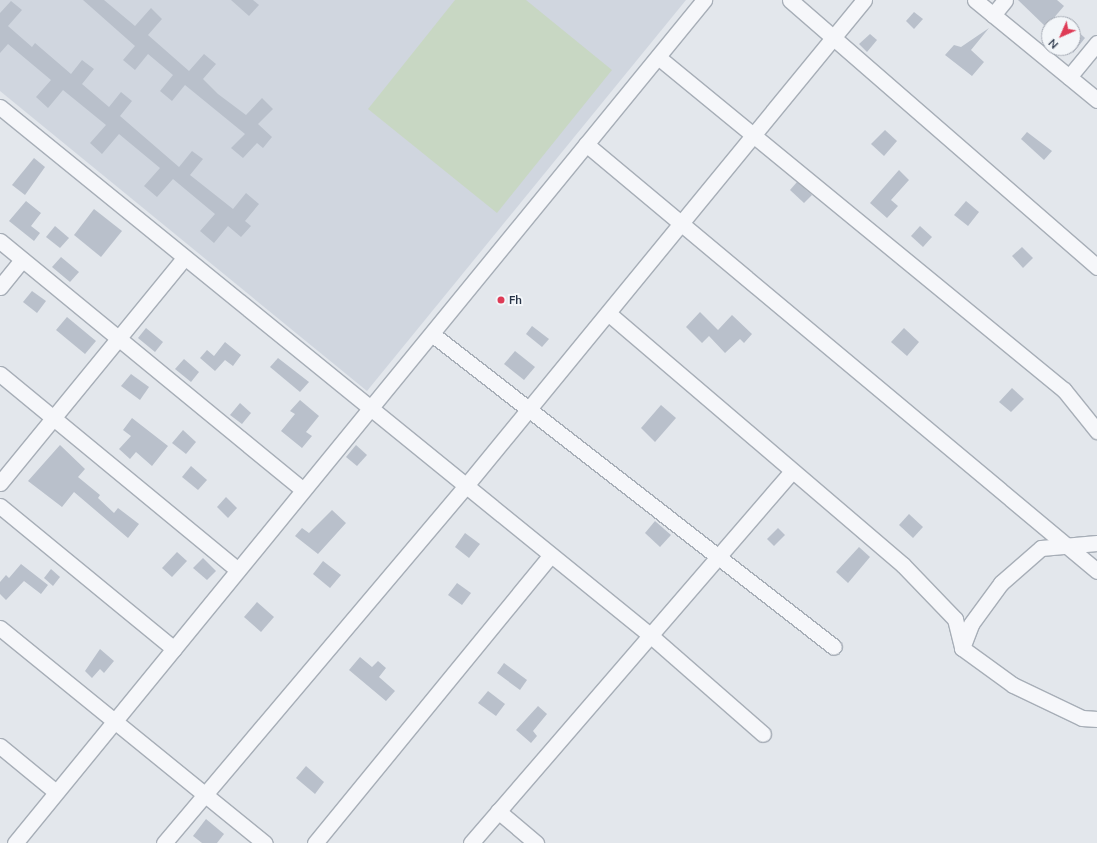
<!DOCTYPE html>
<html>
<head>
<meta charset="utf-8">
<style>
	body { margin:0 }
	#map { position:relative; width:1097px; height:843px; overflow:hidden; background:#e3e7ec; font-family:Mulish,sans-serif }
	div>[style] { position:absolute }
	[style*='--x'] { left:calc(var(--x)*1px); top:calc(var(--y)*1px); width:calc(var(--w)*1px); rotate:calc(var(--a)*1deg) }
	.built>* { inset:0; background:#d0d6df }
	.green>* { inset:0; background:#c8d7c3 }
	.building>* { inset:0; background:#b9c0cb }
	.roads { filter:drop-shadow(1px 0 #a7aeb7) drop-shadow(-1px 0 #a7aeb7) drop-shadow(0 1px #a7aeb7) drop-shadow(0 -1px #a7aeb7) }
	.minor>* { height:15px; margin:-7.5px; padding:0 7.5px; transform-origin:7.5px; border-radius:7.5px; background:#f6f7fa }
	.dots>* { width:11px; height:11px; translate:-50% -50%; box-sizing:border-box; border:2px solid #f3f6f9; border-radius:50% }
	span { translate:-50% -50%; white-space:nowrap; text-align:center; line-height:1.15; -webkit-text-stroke:4px #f3f6f9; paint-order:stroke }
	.poi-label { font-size:11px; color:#283447; font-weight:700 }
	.left { translate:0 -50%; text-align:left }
	.north { position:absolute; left:1041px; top:16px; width:40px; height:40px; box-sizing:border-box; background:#f3f6f9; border:1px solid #a2a8b2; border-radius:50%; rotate:225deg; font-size:11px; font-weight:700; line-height:16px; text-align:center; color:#283447 }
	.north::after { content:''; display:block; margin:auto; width:14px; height:18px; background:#de3b56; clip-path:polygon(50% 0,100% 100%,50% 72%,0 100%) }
</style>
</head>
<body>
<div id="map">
	<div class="built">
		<i style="clip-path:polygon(0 0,686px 0,367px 391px,0 91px)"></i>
	</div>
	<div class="green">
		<i style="clip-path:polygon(455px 0,526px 0,612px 70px,497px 213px,368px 109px)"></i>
	</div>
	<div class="building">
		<i style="clip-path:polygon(83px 0,104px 0,135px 26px,151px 8px,162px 19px,148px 35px,189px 71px,204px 54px,216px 64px,203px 79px,218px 94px,246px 115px,262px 98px,273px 109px,258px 124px,272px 137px,263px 148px,257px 143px,243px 158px,231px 148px,245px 134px,185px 85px,172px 101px,160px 91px,173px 75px,148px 54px,135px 70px,123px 60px,135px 46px)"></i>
		<i style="clip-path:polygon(231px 0,253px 0,259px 5px,249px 16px)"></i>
		<i style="clip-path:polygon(1018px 0,1057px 0,1064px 6px,1046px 27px)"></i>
		<i style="clip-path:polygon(11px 1px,22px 10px,8px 26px,32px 47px,35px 43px,71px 74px,82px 60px,94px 69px,82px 84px,109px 107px,121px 92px,132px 101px,120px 116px,179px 167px,192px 151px,203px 159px,190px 175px,233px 209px,246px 193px,259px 204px,245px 221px,251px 226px,241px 237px,228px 226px,214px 243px,200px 231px,215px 214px,173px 179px,157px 197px,144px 186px,160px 168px,119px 134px,102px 154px,90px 143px,106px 125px,63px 90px,48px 108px,36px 97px,51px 80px,8px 44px,0 53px,0 13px)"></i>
		<i style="clip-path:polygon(914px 12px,923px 19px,914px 29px,906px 21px)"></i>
		<i style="clip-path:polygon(1073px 27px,1085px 38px,1073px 53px)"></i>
		<i style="clip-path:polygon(989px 28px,971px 50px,984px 62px,972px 76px,945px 55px,954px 45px,961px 47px)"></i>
		<i style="clip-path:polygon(870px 34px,877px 40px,867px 52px,859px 44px)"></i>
		<i style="clip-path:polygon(885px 130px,897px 141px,884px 156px,871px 144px)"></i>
		<i style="clip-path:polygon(1027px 132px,1052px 151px,1044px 160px,1021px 139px)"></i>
		<i style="clip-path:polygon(34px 158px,45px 167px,25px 195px,12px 185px)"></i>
		<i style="clip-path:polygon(899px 170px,909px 180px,891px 200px,898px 206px,887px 218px,870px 203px)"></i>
		<i style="clip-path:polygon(797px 182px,812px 195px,804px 203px,790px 190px)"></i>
		<i style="clip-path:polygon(26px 201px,41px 213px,31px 226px,40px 233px,34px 241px,9px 221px)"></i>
		<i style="clip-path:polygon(966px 201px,979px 212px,968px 226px,954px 215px)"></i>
		<i style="clip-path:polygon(94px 209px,122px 231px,101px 257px,74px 235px)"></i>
		<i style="clip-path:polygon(55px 226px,69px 238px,60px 248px,46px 237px)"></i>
		<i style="clip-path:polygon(920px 226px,932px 237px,923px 247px,911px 236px)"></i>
		<i style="clip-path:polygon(1022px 247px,1033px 258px,1023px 268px,1012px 256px)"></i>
		<i style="clip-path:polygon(61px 257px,79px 272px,70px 282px,52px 267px)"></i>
		<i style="clip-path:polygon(32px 291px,46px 301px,37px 313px,23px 302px)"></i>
		<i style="clip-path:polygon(700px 312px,718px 330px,732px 315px,752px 334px,744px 343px,740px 339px,725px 353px,709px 336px,702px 343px,686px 327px)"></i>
		<i style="clip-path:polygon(67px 317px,96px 341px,85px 354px,56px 330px)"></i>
		<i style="clip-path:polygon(532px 326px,549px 339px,542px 347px,526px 334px)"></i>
		<i style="clip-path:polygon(146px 328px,163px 342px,155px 352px,138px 338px)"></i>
		<i style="clip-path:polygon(904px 328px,919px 342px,907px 356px,891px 342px)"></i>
		<i style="clip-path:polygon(225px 342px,241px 355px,233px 366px,225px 360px,215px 371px,200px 358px,207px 350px,214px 356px)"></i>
		<i style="clip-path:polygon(515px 351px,535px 367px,524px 380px,504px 364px)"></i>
		<i style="clip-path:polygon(278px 358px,309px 382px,300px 392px,270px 367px)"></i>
		<i style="clip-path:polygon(184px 359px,199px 372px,191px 382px,175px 369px)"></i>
		<i style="clip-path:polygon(131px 374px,149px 387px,140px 400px,121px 386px)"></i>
		<i style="clip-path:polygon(1012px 388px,1024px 399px,1011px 412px,999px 402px)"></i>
		<i style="clip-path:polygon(300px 400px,319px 416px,306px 432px,312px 436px,302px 448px,281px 431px,295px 414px,290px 411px)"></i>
		<i style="clip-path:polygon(240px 403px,251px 413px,242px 424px,230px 415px)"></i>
		<i style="clip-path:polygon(661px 405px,676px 418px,655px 442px,641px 428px)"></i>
		<i style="clip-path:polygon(132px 418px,168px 446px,152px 466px,136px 452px,130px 459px,119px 449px,131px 436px,123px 430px)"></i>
		<i style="clip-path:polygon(183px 430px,196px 442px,186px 454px,172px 443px)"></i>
		<i style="clip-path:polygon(60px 445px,85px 469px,78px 477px,100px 495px,98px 498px,114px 513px,118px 508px,139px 524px,128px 538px,74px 492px,62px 507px,28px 481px)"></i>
		<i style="clip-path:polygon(356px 445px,367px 455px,357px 466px,346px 457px)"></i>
		<i style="clip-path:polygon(191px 466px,207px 480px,198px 490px,182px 477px)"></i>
		<i style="clip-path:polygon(226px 497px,237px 508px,228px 518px,217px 507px)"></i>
		<i style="clip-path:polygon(332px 510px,346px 523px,318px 554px,295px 536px,302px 528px,309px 533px)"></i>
		<i style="clip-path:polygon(909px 514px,923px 527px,913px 538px,899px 525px)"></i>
		<i style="clip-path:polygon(655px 521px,671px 535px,660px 547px,645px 533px)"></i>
		<i style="clip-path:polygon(778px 528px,785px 535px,774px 546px,767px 539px)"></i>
		<i style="clip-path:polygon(465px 533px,480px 544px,469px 558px,455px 547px)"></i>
		<i style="clip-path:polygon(859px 547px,870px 557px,848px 583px,836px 572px)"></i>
		<i style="clip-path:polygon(177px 552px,187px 561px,172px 577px,162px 568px)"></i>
		<i style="clip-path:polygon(203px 558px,216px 571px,207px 580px,193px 568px)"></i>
		<i style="clip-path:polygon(323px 561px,341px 575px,330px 588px,313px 574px)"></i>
		<i style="clip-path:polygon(21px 564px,48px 585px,41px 594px,24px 581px,6px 600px,0 594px,0 582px,6px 575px,9px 578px)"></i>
		<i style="clip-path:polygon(51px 569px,60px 577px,53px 586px,44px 578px)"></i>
		<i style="clip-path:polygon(457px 583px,471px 593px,462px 605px,448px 595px)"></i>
		<i style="clip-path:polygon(257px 602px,274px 617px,261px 632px,244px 617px)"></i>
		<i style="clip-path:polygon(100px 649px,114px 661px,104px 673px,100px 669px,92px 678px,85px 671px)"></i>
		<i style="clip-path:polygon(360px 657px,372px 667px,378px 661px,386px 668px,379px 677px,395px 691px,386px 701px,349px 670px)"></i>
		<i style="clip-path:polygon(504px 663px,527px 680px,520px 690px,497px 673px)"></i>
		<i style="clip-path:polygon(488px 691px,505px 704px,496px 716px,478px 703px)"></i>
		<i style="clip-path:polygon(538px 706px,547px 714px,533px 731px,537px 736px,531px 743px,516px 730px)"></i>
		<i style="clip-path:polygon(306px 766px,324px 782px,315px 794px,296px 778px)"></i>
		<i style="clip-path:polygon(206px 819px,224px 834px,217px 843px,202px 843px,193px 836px)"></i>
	</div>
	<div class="roads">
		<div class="minor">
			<i style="--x:790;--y:0;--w:407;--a:41"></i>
			<i style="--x:975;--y:0;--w:158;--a:39.3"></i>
			<i style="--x:993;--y:15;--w:19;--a:-51"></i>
			<i style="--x:658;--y:57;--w:525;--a:39.36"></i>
			<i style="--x:1064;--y:390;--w:53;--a:51.2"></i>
			<i style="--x:1069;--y:77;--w:44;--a:-50.5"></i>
			<i style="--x:0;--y:107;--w:837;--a:39.09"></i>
			<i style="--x:650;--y:635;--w:150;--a:41.2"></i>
			<i style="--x:586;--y:144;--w:666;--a:39.88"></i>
			<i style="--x:0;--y:241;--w:392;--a:39.4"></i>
			<i style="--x:0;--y:287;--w:35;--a:-51"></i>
			<i style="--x:608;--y:313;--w:388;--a:40.5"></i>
			<i style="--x:903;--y:565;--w:75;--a:46.1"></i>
			<i style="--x:955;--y:619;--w:30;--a:76"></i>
			<i style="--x:962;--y:648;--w:63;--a:36"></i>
			<i style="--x:1013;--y:685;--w:76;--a:25.6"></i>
			<i style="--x:1082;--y:718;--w:15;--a:4"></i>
			<i style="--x:432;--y:334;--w:509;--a:37.9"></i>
			<i style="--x:0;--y:374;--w:308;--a:39.5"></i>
			<i style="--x:0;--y:483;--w:291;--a:-50.7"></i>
			<i style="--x:0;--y:506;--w:225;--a:39.4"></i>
			<i style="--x:0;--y:628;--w:341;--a:39.1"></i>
			<i style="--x:962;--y:648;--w:26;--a:-69"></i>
			<i style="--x:971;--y:624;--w:51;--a:-53.8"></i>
			<i style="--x:1001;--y:583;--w:53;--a:-41.2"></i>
			<i style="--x:1041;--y:548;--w:56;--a:-5.1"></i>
			<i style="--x:0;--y:746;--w:72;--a:39.4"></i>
			<i style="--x:498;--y:811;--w:50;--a:40.1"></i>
			<i style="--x:15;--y:843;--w:1089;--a:-50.74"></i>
			<i style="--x:164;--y:843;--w:465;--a:-49.8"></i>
			<i style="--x:464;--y:488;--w:631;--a:-50.66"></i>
			<i style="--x:315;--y:843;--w:371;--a:-50.7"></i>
			<i style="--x:471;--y:843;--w:491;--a:-49.2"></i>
		</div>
	</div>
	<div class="dots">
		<i style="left:501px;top:300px;background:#de3b56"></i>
	</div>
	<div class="poi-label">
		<span class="left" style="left:509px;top:300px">Fh</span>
	</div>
	<div class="north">N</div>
</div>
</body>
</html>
